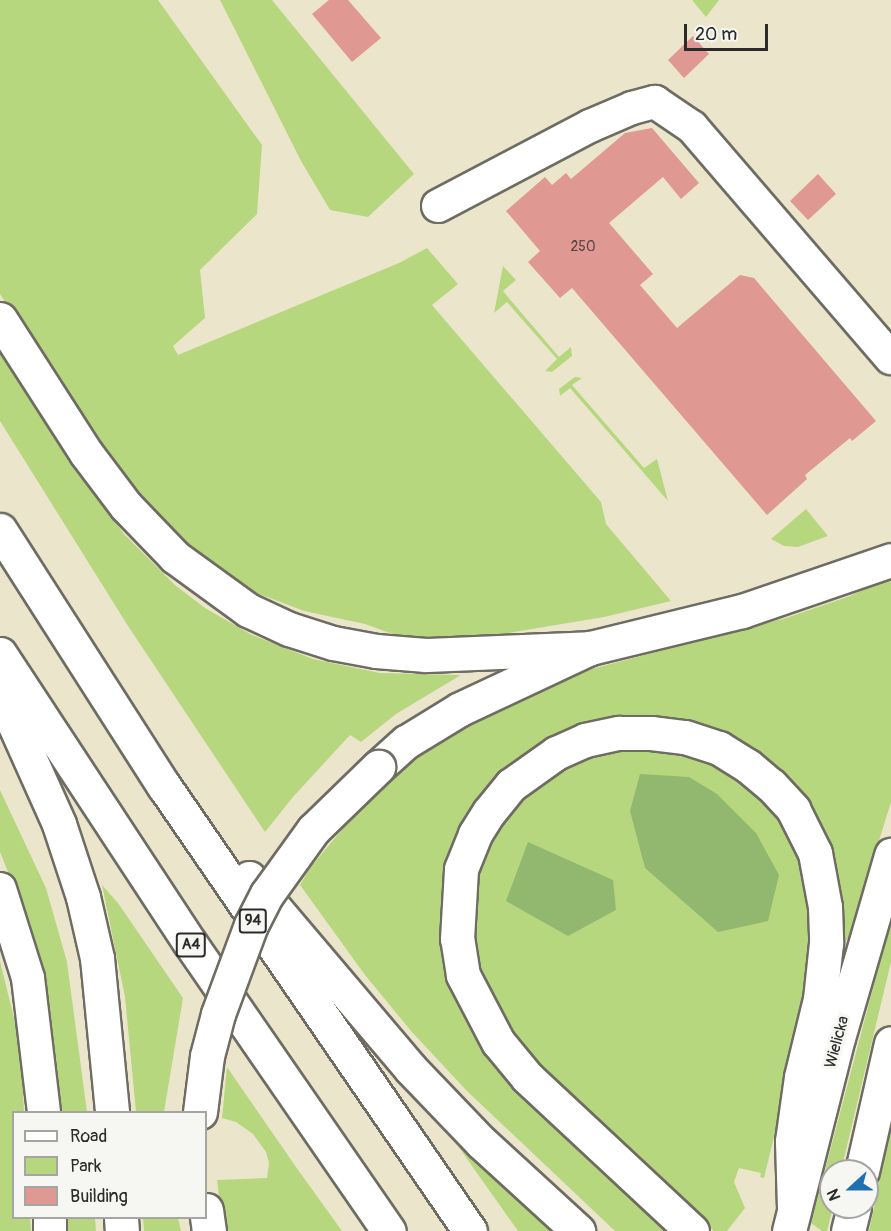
<!DOCTYPE html>
<html>
<head>
<meta charset="utf-8">
<style>
	body { margin:0 }
	#map { position:relative; width:891px; height:1231px; overflow:hidden; background:#ebe6cb; font-family:Pangolin,sans-serif }
	div>[style] { position:absolute }
	[style*='--x'] { left:calc(var(--x)*1px); top:calc(var(--y)*1px); width:calc(var(--w)*1px); rotate:calc(var(--a)*1deg) }
	.green>* { inset:0; background:#b7d77f }
	.forest>* { inset:0; background:#91b86e }
	.building>* { inset:0; background:#e09892 }
	.roads { filter:drop-shadow(2px 0 #6e6c63) drop-shadow(-2px 0 #6e6c63) drop-shadow(0 2px #6e6c63) drop-shadow(0 -2px #6e6c63) }
	.street>* { height:32px; margin:-16px; padding:0 16px; transform-origin:16px; border-radius:16px; background:#fff }
	.primary>* { height:33px; margin:-16.5px; padding:0 16.5px; transform-origin:16.5px; border-radius:16.5px; background:#fff }
	.highway>* { height:33px; margin:-16.5px; padding:0 16.5px; transform-origin:16.5px; border-radius:16.5px; background:#fff }
	.bridges { filter:drop-shadow(2px 0 #6e6c63) drop-shadow(-2px 0 #6e6c63) drop-shadow(0 2px #6e6c63) drop-shadow(0 -2px #6e6c63) }
	.highway-bridge>* { height:33px; margin:-16.5px; padding:0 16.5px; transform-origin:16.5px; border-radius:16.5px; background:#fff }
	span { translate:-50% -50%; white-space:nowrap; text-align:center; line-height:1.15; -webkit-text-stroke:6px #f6f6f2; paint-order:stroke }
	.number-label { font-size:14px; color:#584645 }
	.number-label span { -webkit-text-stroke-width:0 }
	.shield-label span { padding:2px 4px; background:#f6f6f2; border:2px solid; border-radius:4px; -webkit-text-stroke-width:0 }
	.shield-label { font-size:15px; color:#2b2b2b; font-weight:700 }
	.street-label { font-size:16px; color:#2b2b2b }
	.legend { position:absolute; left:12px; top:1111px; width:195px; height:108px; box-sizing:border-box; background:#f6f6f2; border:2px solid #a5a5a2; margin:0; padding:8px 10px; list-style:none; font-size:18px; color:#2b2b2b }
	.legend li { display:flex; align-items:center; gap:12px; height:30px }
	.legend b { width:30px; border:2px solid #a5a5a2 }
	.north { position:absolute; left:819px; top:1159px; width:60px; height:60px; box-sizing:border-box; background:#f6f6f2; border:2px solid #a5a5a2; border-radius:50%; rotate:249deg; font-size:16px; font-weight:700; line-height:24px; text-align:center; color:#2b2b2b }
	.north::after { content:''; display:block; margin:auto; width:21px; height:27px; background:#1f6fb2; clip-path:polygon(50% 0,100% 100%,50% 72%,0 100%) }
	.scale { position:absolute; left:684px; top:24px; width:84px; height:27px; box-sizing:border-box; border:3px solid #2b2b2b; border-top:0; padding-left:8px; font-size:18px; line-height:21px; white-space:nowrap; color:#2b2b2b; -webkit-text-stroke:4px #f6f6f2; paint-order:stroke }
</style>
</head>
<body>
<div id="map">
	<div class="green">
		<i style="clip-path:polygon(0 0,158px 0,262px 145px,257px 214px,200px 270px,205px 318px,173px 346px,178px 355px,399px 263px,427px 248px,458px 284px,432px 305px,601px 502px,606px 524px,671px 601px,604px 617px,502px 634px,409px 640px,365px 624px,304px 611px,249px 590px,202px 560px,155px 517px,113px 464px,0 294px)"></i>
		<i style="clip-path:polygon(220px 0,272px 0,414px 174px,368px 217px,330px 210px,301px 161px)"></i>
		<i style="clip-path:polygon(692px 0,719px 0,706px 17px)"></i>
		<i style="clip-path:polygon(503px 266px,516px 280px,503px 291px,559px 357px,571px 347px,572px 356px,552px 372px,545px 371px,557px 359px,507px 302px,494px 313px)"></i>
		<i style="clip-path:polygon(0 351px,76px 469px,124px 534px,175px 585px,205px 608px,252px 635px,313px 659px,380px 673px,461px 675px,396px 714px,361px 742px,350px 735px,293px 797px,265px 832px,128px 626px,0 421px)"></i>
		<i style="clip-path:polygon(575px 377px,582px 378px,572px 385px,644px 468px,657px 459px,668px 501px,570px 388px,560px 396px,559px 389px)"></i>
		<i style="clip-path:polygon(806px 509px,828px 536px,798px 547px,784px 546px,771px 539px)"></i>
		<i style="clip-path:polygon(891px 577px,891px 802px,849px 938px,846px 940px,843px 936px,839px 884px,833px 855px,814px 814px,789px 780px,766px 759px,732px 738px,540px 745px,504px 771px,449px 858px,441px 913px,442px 941px,449px 971px,671px 1231px,615px 1231px,467px 1091px,411px 1031px,365px 975px,300px 885px,310px 868px,349px 821px,393px 780px,389px 773px,454px 726px,565px 676px,786px 618px,850px 596px)"></i>
		<i style="clip-path:polygon(640px 747px,663px 749px,707px 761px,749px 786px,779px 819px,794px 844px,804px 873px,813px 945px,804px 1014px,764px 1178px,760px 1177px,761px 1173px,739px 1168px,734px 1182px,745px 1208px,727px 1231px,714px 1231px,545px 1072px,506px 1021px,481px 968px,475px 940px,473px 918px,479px 870px,487px 849px,509px 812px,526px 794px,566px 766px,592px 756px)"></i>
		<i style="clip-path:polygon(0 790px,46px 888px,67px 962px,87px 1112px,52px 1112px,46px 1004px,31px 929px,0 852px)"></i>
		<i style="clip-path:polygon(102px 885px,118px 903px,183px 998px,164px 1112px,136px 1112px,125px 997px)"></i>
		<i style="clip-path:polygon(891px 920px,891px 962px,841px 1171px,831px 1171px,833px 1207px,827px 1231px,822px 1231px,811px 1223px)"></i>
		<i style="clip-path:polygon(0 961px,21px 1047px,24px 1112px,14px 1112px,14px 1218px,30px 1218px,31px 1231px,0 1231px)"></i>
		<i style="clip-path:polygon(227px 1067px,296px 1167px,342px 1231px,223px 1231px,217px 1180px,267px 1178px,269px 1163px,266px 1152px,253px 1134px,236px 1122px,222px 1118px)"></i>
		<i style="clip-path:polygon(891px 1125px,891px 1231px,869px 1231px,884px 1159px)"></i>
		<i style="clip-path:polygon(448px 1132px,534px 1209px,558px 1231px,518px 1231px)"></i>
		<i style="clip-path:polygon(59px 1218px,95px 1218px,96px 1231px,60px 1231px)"></i>
		<i style="clip-path:polygon(143px 1218px,178px 1218px,181px 1231px,144px 1231px)"></i>
	</div>
	<div class="forest">
		<i style="clip-path:polygon(640px 774px,689px 777px,717px 794px,756px 833px,779px 875px,768px 921px,718px 932px,645px 868px,630px 811px)"></i>
		<i style="clip-path:polygon(528px 842px,613px 880px,616px 910px,568px 936px,506px 901px)"></i>
	</div>
	<div class="building">
		<i style="clip-path:polygon(329px 0,348px 0,381px 38px,352px 62px,312px 14px)"></i>
		<i style="clip-path:polygon(693px 36px,709px 54px,684px 78px,668px 60px)"></i>
		<i style="clip-path:polygon(652px 128px,699px 183px,681px 199px,663px 177px,609px 223px,653px 274px,640px 285px,677px 328px,740px 275px,754px 278px,876px 421px,852px 441px,850px 438px,805px 475px,807px 479px,767px 515px,572px 288px,560px 298px,528px 262px,540px 251px,506px 211px,545px 177px,552px 185px,566px 173px,571px 179px,625px 133px)"></i>
		<i style="clip-path:polygon(818px 174px,836px 194px,808px 220px,790px 201px)"></i>
	</div>
	<div class="roads">
		<div class="street">
			<i style="--x:438;--y:206;--w:172;--a:-27.8"></i>
			<i style="--x:590;--y:126;--w:46;--a:-23.2"></i>
			<i style="--x:632;--y:108;--w:24;--a:-15"></i>
			<i style="--x:655;--y:102;--w:45;--a:34"></i>
			<i style="--x:692;--y:127;--w:305;--a:49.3"></i>
			<i style="--x:0;--y:889;--w:93;--a:72.5"></i>
			<i style="--x:28;--y:978;--w:135;--a:83.2"></i>
			<i style="--x:50;--y:1218;--w:13;--a:90"></i>
		</div>
		<div class="primary">
			<i style="--x:862;--y:1171;--w:131;--a:-77.2"></i>
			<i style="--x:789;--y:1231;--w:199;--a:-75.8"></i>
			<i style="--x:838;--y:1038;--w:191;--a:-73.8"></i>
			<i style="--x:848;--y:1231;--w:25;--a:-76"></i>
		</div>
		<div class="highway">
			<i style="--x:0;--y:319;--w:159;--a:57.3"></i>
			<i style="--x:86;--y:453;--w:66;--a:53"></i>
			<i style="--x:126;--y:506;--w:71;--a:46.1"></i>
			<i style="--x:175;--y:557;--w:90;--a:36"></i>
			<i style="--x:248;--y:610;--w:45;--a:24.9"></i>
			<i style="--x:289;--y:629;--w:46;--a:17.7"></i>
			<i style="--x:333;--y:643;--w:44;--a:10.5"></i>
			<i style="--x:376;--y:651;--w:50;--a:4.6"></i>
			<i style="--x:426;--y:655;--w:164;--a:-2.4"></i>
			<i style="--x:0;--y:530;--w:304;--a:57.4"></i>
			<i style="--x:164;--y:786;--w:540;--a:55.49"></i>
			<i style="--x:0;--y:654;--w:346;--a:56.7"></i>
			<i style="--x:190;--y:943;--w:350;--a:55.4"></i>
			<i style="--x:0;--y:692;--w:145;--a:65.9"></i>
			<i style="--x:59;--y:824;--w:77;--a:71.8"></i>
			<i style="--x:83;--y:897;--w:63;--a:77.1"></i>
			<i style="--x:97;--y:958;--w:155;--a:84.4"></i>
			<i style="--x:378;--y:767;--w:38;--a:-42"></i>
			<i style="--x:406;--y:742;--w:63;--a:-31.4"></i>
			<i style="--x:460;--y:709;--w:144;--a:-25.1"></i>
			<i style="--x:590;--y:648;--w:156;--a:-13.7"></i>
			<i style="--x:742;--y:611;--w:157;--a:-18.9"></i>
			<i style="--x:249;--y:878;--w:250;--a:49.7"></i>
			<i style="--x:411;--y:1069;--w:101;--a:46.2"></i>
			<i style="--x:481;--y:1142;--w:132;--a:42.5"></i>
			<i style="--x:206;--y:1210;--w:21;--a:82"></i>
			<i style="--x:121;--y:1218;--w:13;--a:86"></i>
			<i style="--x:692;--y:1231;--w:226;--a:-137"></i>
			<i style="--x:527;--y:1077;--w:45;--a:-129.6"></i>
			<i style="--x:498;--y:1042;--w:76;--a:-117.6"></i>
			<i style="--x:463;--y:975;--w:36;--a:-99"></i>
			<i style="--x:457;--y:939;--w:70;--a:-86.7"></i>
			<i style="--x:461;--y:869;--w:38;--a:-68"></i>
			<i style="--x:475;--y:834;--w:26;--a:-58"></i>
			<i style="--x:489;--y:812;--w:35;--a:-51"></i>
			<i style="--x:511;--y:785;--w:55;--a:-35.4"></i>
			<i style="--x:556;--y:753;--w:32;--a:-24"></i>
			<i style="--x:585;--y:740;--w:35;--a:-12"></i>
			<i style="--x:619;--y:733;--w:32;--a:0"></i>
			<i style="--x:651;--y:733;--w:34;--a:7"></i>
			<i style="--x:685;--y:737;--w:36;--a:18"></i>
			<i style="--x:719;--y:748;--w:34;--a:32"></i>
			<i style="--x:748;--y:766;--w:30;--a:40"></i>
			<i style="--x:771;--y:785;--w:33;--a:47"></i>
			<i style="--x:793;--y:809;--w:49;--a:63.4"></i>
			<i style="--x:815;--y:853;--w:55;--a:79.5"></i>
			<i style="--x:825;--y:907;--w:36;--a:88"></i>
			<i style="--x:826;--y:943;--w:56;--a:96.1"></i>
			<i style="--x:820;--y:999;--w:80;--a:103.7"></i>
			<i style="--x:801;--y:1077;--w:65;--a:98"></i>
			<i style="--x:792;--y:1141;--w:69;--a:88.3"></i>
		</div>
	</div>
	<div class="bridges">
		<div class="highway-bridge">
			<i style="--x:200;--y:1112;--w:56;--a:-82.9"></i>
			<i style="--x:207;--y:1056;--w:43;--a:-75.3"></i>
			<i style="--x:218;--y:1014;--w:95;--a:-69.7"></i>
			<i style="--x:251;--y:925;--w:35;--a:-63"></i>
			<i style="--x:267;--y:894;--w:79;--a:-54.3"></i>
			<i style="--x:313;--y:830;--w:91;--a:-44.1"></i>
		</div>
	</div>
	<div class="number-label">
		<span style="left:583px;top:247px">250</span>
	</div>
	<div class="shield-label">
		<span style="left:253px;top:921px">94</span>
		<span style="left:191px;top:945px">A4</span>
	</div>
	<div class="street-label">
		<span style="left:837px;top:1042px;rotate:-75deg">Wielicka</span>
	</div>
	<ul class="legend">
	<li><b style="height:8px;background:#fff"></b>Road</li>
	<li><b style="height:16px;background:#b7d77f"></b>Park</li>
	<li><b style="height:16px;background:#e09892"></b>Building</li>
	</ul>
	<div class="north">N</div>
	<div class="scale">20 m</div>
</div>
</body>
</html>
